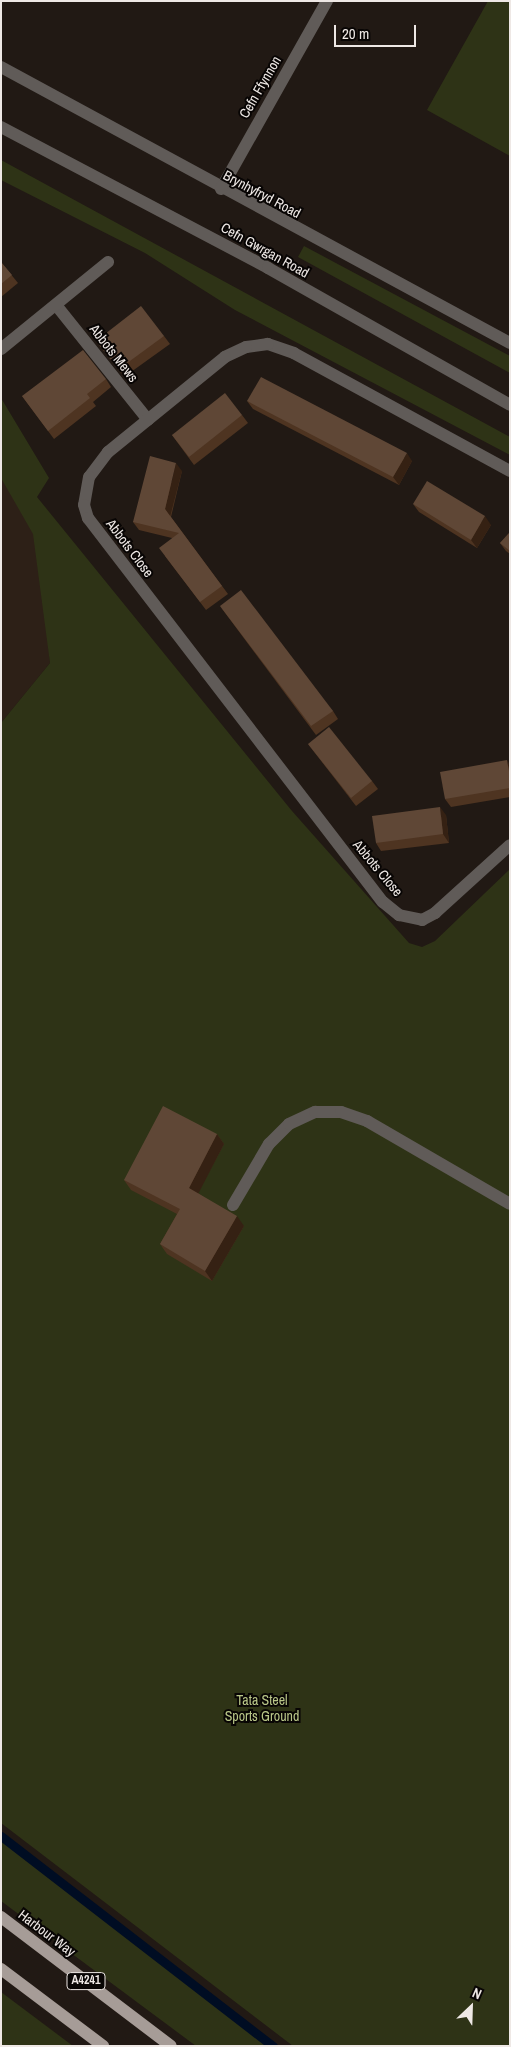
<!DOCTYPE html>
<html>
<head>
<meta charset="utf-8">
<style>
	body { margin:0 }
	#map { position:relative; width:511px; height:2047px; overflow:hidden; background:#211914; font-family:"Archivo Narrow",sans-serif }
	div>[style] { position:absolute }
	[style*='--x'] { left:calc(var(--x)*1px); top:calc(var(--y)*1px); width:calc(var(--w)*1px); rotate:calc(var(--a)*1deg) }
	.built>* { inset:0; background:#2d2017 }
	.green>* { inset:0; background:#2e3316 }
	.stream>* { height:9px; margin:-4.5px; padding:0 4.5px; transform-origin:4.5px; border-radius:4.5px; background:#000d23 }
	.service>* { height:12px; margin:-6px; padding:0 6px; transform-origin:6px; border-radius:6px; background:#605b58 }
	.minor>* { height:12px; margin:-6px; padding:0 6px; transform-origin:6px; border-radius:6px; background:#605b58 }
	.primary>* { height:12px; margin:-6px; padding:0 6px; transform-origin:6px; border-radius:6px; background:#a69c97 }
	.wall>* { inset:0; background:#4e3421 }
	.shaded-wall>* { inset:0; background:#352113 }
	.building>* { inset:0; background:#5f4736 }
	span { translate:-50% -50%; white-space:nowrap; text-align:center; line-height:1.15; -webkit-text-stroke:4px #080504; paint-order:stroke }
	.shield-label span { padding:1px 4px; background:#080504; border:1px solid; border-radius:4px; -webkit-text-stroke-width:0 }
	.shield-label { font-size:12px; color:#eee8e5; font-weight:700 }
	.street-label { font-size:14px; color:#eee8e5 }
	.park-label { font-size:14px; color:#b9c688 }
	.frame { position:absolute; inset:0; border:2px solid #eee8e5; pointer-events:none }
	.north { position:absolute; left:446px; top:1982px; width:50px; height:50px; -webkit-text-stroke:4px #080504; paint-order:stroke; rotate:24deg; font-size:14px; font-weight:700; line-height:20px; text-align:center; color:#eee8e5 }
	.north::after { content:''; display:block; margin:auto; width:18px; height:22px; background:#eee8e5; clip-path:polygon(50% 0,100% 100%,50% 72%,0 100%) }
	.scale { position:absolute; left:334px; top:25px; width:82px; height:22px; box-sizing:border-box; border:2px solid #eee8e5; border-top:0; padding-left:6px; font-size:15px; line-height:18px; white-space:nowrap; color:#eee8e5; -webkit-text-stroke:4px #080504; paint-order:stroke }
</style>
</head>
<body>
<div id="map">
	<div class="built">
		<i style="clip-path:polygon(1px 445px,36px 497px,50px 663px,1px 723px)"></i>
	</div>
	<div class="green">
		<i style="clip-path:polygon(488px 1px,510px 1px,510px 156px,427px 110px)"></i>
		<i style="clip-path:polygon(1px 160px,510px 437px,510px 455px,235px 310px,145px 253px,1px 180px)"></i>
		<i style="clip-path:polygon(304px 246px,510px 356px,510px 373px,298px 257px)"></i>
		<i style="clip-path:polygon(1px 398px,49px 478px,37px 497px,292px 811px,409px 943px,422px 947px,435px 941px,510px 869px,510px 2046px,293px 2046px,1px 1823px,1px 723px,50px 663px,33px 534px,1px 478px)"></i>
		<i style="clip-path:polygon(1px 1836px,13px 1846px,273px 2046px,196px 2046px,1px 1901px)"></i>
		<i style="clip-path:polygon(1px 1992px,73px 2046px,1px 2046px)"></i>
	</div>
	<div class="stream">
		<i style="--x:1;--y:1836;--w:344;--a:37.7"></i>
	</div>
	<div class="service">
		<i style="--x:1;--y:127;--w:302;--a:27.8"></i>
		<i style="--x:268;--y:268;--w:278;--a:29.5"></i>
		<i style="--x:233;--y:1205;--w:71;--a:-59.5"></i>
		<i style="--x:269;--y:1144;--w:28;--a:-45"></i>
		<i style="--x:289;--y:1124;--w:29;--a:-25"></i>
		<i style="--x:315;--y:1112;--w:26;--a:0"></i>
		<i style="--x:341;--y:1112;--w:28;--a:19"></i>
		<i style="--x:367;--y:1121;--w:165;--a:30.1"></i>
	</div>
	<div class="minor">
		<i style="--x:1;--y:67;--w:579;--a:28.47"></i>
		<i style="--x:221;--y:189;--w:216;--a:-60.6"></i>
		<i style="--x:56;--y:305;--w:147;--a:51.3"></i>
		<i style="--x:1;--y:349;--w:138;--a:-39.1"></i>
		<i style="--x:510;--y:471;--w:246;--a:-151.4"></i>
		<i style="--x:294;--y:353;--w:28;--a:-161"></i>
		<i style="--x:268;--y:344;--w:22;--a:172"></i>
		<i style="--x:246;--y:347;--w:23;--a:155"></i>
		<i style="--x:225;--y:357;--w:151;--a:140.9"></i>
		<i style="--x:108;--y:452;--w:31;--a:127"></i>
		<i style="--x:89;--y:477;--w:28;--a:100"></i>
		<i style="--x:84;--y:505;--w:14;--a:73"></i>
		<i style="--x:88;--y:518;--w:484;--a:52.5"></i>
		<i style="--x:383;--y:902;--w:21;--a:39"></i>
		<i style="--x:399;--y:915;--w:24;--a:12"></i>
		<i style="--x:422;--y:920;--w:15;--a:-28"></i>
		<i style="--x:435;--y:913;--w:101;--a:-42.2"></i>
	</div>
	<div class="primary">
		<i style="--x:1;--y:1917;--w:213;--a:37.2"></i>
		<i style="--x:1;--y:1969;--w:128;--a:37"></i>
	</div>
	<div class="wall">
		<i style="clip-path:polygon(1px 262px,18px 283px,1px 297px)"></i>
		<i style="clip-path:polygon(164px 336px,170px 344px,124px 377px,96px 341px)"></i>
		<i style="clip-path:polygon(106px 379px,111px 387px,93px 402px,96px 406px,54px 439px,22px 396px)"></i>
		<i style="clip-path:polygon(247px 401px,412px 461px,399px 485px,253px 409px)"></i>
		<i style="clip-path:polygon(242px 415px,248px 423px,194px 465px,172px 435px)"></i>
		<i style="clip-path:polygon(182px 471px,171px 517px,228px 594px,206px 610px,165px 556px,172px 538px,139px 530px,133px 522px)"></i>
		<i style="clip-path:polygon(413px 504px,491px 525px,477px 548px,419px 512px)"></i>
		<i style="clip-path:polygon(510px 532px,510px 554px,506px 551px,500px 543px)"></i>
		<i style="clip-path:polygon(220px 606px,333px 711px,338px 719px,316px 735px)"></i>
		<i style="clip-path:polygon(308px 744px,372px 781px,378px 789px,356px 806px)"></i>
		<i style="clip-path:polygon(510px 765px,510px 797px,451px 807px,445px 799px)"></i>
		<i style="clip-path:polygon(446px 815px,449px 843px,381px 851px,376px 843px)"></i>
		<i style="clip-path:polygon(217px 1134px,224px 1144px,198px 1193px,244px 1226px,212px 1281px,167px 1254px,160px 1244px,177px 1214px,131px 1190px,124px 1180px)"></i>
	</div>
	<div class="shaded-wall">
		<i style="clip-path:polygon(407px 453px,412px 461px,399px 485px,393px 477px)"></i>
		<i style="clip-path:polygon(176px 463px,182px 471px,170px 517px,165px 509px)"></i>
		<i style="clip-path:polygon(485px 516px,491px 525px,477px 548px,471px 540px)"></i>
		<i style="clip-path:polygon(507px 760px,510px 765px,510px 777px)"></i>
		<i style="clip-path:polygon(440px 807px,446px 815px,449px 843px,443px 834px)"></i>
		<i style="clip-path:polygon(217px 1134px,224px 1144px,196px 1198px,189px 1188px)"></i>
		<i style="clip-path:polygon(237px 1216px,244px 1226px,212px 1281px,205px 1271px)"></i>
	</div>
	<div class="building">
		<i style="clip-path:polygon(1px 262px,12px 275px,1px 284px)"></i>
		<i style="clip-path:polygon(141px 306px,164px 336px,119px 369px,96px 341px)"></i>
		<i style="clip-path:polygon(83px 350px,106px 379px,87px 394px,90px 398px,48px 431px,22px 396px)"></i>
		<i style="clip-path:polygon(261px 377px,407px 453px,393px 477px,247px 401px)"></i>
		<i style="clip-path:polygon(225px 393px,242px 415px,189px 457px,172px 435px)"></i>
		<i style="clip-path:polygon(150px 456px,176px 463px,165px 509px,222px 586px,200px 602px,159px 548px,179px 533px,133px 522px)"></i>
		<i style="clip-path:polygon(427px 481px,485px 516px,471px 540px,413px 504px)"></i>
		<i style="clip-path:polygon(510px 532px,510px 551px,500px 543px)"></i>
		<i style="clip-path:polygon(241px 590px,333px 711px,311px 726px,220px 606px)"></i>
		<i style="clip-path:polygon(329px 727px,372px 781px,351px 798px,308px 744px)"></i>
		<i style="clip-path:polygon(507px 760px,510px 777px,510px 788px,445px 799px,440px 772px)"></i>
		<i style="clip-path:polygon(440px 807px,443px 834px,376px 843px,372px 816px)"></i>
		<i style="clip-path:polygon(163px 1106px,217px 1134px,189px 1188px,237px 1216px,205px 1271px,160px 1244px,180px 1209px,124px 1180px)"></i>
	</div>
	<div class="shield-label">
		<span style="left:86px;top:1981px">A4241</span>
	</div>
	<div class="street-label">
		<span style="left:260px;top:87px;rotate:-60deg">Cefn Ffynnon</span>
		<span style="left:262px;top:194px;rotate:28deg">Brynhyfryd Road</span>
		<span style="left:265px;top:250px;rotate:29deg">Cefn Gwrgan Road</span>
		<span style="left:114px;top:353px;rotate:52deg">Abbots Mews</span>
		<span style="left:130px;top:548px;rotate:53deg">Abbots Close</span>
		<span style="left:378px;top:868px;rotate:50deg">Abbots Close</span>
		<span style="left:47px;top:1933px;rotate:37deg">Harbour Way</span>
	</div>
	<div class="park-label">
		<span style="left:262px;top:1708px">Tata Steel<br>Sports Ground</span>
	</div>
	<div class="frame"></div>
	<div class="north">N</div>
	<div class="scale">20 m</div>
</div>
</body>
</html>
